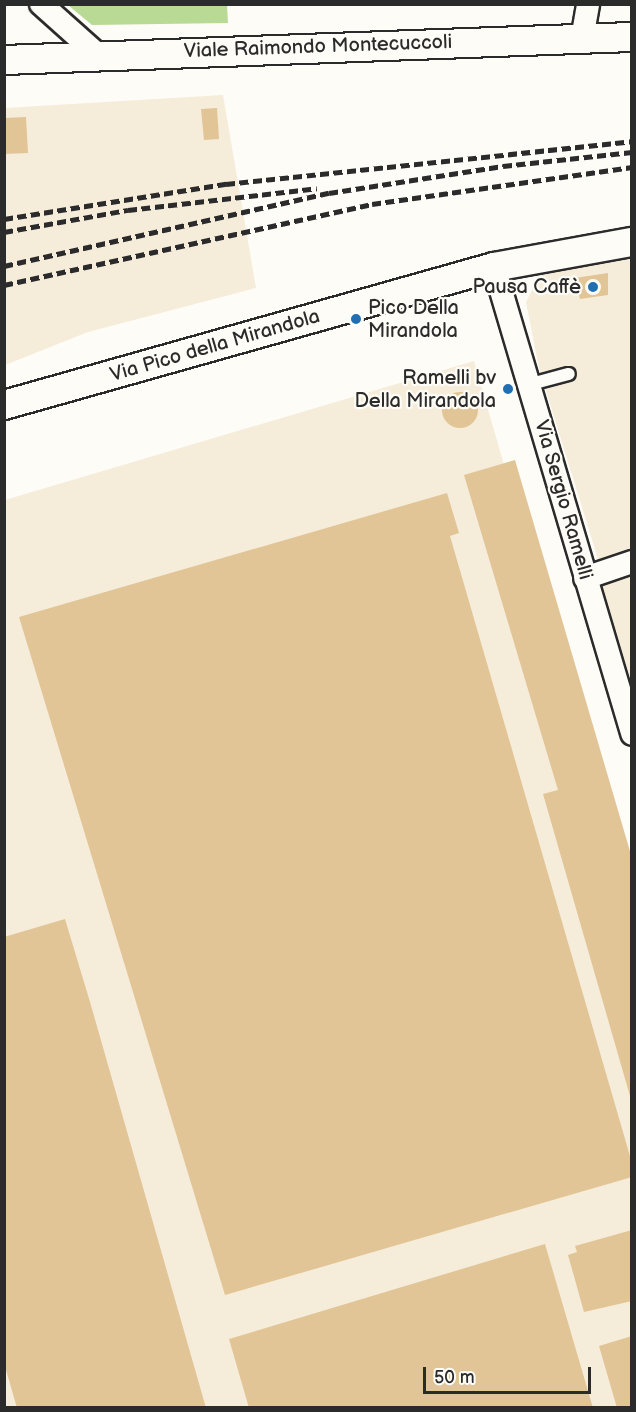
<!DOCTYPE html>
<html>
<head>
<meta charset="utf-8">
<style>
	body { margin:0 }
	#map { position:relative; width:636px; height:1412px; overflow:hidden; background:#fdfcf7; font-family:"Balsamiq Sans",sans-serif }
	div>[style] { position:absolute }
	[style*='--x'] { left:calc(var(--x)*1px); top:calc(var(--y)*1px); width:calc(var(--w)*1px); rotate:calc(var(--a)*1deg) }
	.built>* { inset:0; background:#f5ecda }
	.green>* { inset:0; background:#b8da94 }
	.building>* { inset:0; background:#e2c596 }
	.round { border-radius:50% }
	.roads { filter:drop-shadow(2px 0 #2b2b2b) drop-shadow(-2px 0 #2b2b2b) drop-shadow(0 2px #2b2b2b) drop-shadow(0 -2px #2b2b2b) }
	.service>* { height:12px; margin:-6px; padding:0 6px; transform-origin:6px; border-radius:6px; background:#fdfcf7 }
	.minor>* { height:22px; margin:-11px; padding:0 11px; transform-origin:11px; border-radius:11px; background:#fdfcf7 }
	.tertiary>* { height:28px; margin:-14px; padding:0 14px; transform-origin:14px; border-radius:14px; background:#fdfcf7 }
	.rail>* { height:4.5px; margin-top:-2.25px; transform-origin:0; background:repeating-linear-gradient(90deg,#2b2b2b 0 9px,transparent 0 13.5px) }
	.dots>* { width:16px; height:16px; translate:-50% -50%; box-sizing:border-box; border:3px solid #fdfcf7; border-radius:50% }
	span { translate:-50% -50%; white-space:nowrap; text-align:center; line-height:1.15; -webkit-text-stroke:4.5px #fdfcf7; paint-order:stroke }
	.street-label { font-size:20px; color:#2b2b2b }
	.poi-label { font-size:20px; color:#2b2b2b }
	.right { translate:-100% -50%; text-align:right }
	.left { translate:0 -50%; text-align:left }
	.frame { position:absolute; inset:0; border:6px solid #2b2b2b; pointer-events:none }
	.scale { position:absolute; left:423px; top:1367px; width:168px; height:27px; box-sizing:border-box; border:3px solid #2b2b2b; border-top:0; padding-left:8px; font-size:18px; line-height:21px; white-space:nowrap; color:#2b2b2b; -webkit-text-stroke:4px #fdfcf7; paint-order:stroke }
</style>
</head>
<body>
<div id="map">
	<div class="built">
		<i style="clip-path:polygon(223px 95px,256px 288px,88px 332px,5px 365px,5px 108px)"></i>
		<i style="clip-path:polygon(631px 250px,631px 689px,604px 605px,598px 559px,539px 368px,526px 302px,542px 270px)"></i>
		<i style="clip-path:polygon(474px 361px,631px 905px,631px 1407px,5px 1408px,5px 500px)"></i>
	</div>
	<div class="green">
		<i style="clip-path:polygon(68px 5px,227px 5px,228px 23px,92px 25px)"></i>
	</div>
	<div class="building">
		<i style="clip-path:polygon(217px 108px,219px 139px,204px 140px,201px 109px)"></i>
		<i style="clip-path:polygon(26px 117px,28px 153px,4px 154px,4px 118px)"></i>
		<i style="clip-path:polygon(608px 273px,608px 295px,580px 299px,575px 278px)"></i>
		<i class="round" style="left:442px;top:392px;width:36px;height:36px"></i>
		<i style="clip-path:polygon(515px 460px,632px 858px,632px 1103px,543px 794px,558px 790px,464px 475px)"></i>
		<i style="clip-path:polygon(447px 493px,459px 533px,450px 536px,632px 1163px,632px 1177px,225px 1295px,19px 617px)"></i>
		<i style="clip-path:polygon(65px 919px,90px 1002px,206px 1408px,17px 1408px,4px 1363px,4px 937px)"></i>
		<i style="clip-path:polygon(632px 1230px,632px 1301px,584px 1312px,568px 1255px,577px 1252px,575px 1246px)"></i>
		<i style="clip-path:polygon(545px 1244px,593px 1408px,249px 1408px,229px 1339px)"></i>
		<i style="clip-path:polygon(632px 1336px,632px 1408px,617px 1408px,599px 1346px)"></i>
	</div>
	<div class="roads">
		<div class="service">
			<i style="--x:531;--y:384;--w:39;--a:-15"></i>
		</div>
		<div class="minor">
			<i style="--x:41;--y:4;--w:75;--a:41.8"></i>
			<i style="--x:582;--y:39;--w:36;--a:-80"></i>
			<i style="--x:494;--y:267;--w:487;--a:73.5"></i>
			<i style="--x:585;--y:578;--w:50;--a:-18.8"></i>
		</div>
		<div class="tertiary">
			<i style="--x:4;--y:60;--w:628;--a:-2.1"></i>
			<i style="--x:4;--y:405;--w:509;--a:-15.73"></i>
			<i style="--x:494;--y:267;--w:140;--a:-10.3"></i>
		</div>
	</div>
	<div class="rail">
		<i style="--x:4;--y:219;--w:225;--a:-9"></i>
		<i style="--x:226;--y:184;--w:408;--a:-6"></i>
		<i style="--x:4;--y:232;--w:126;--a:-10.1"></i>
		<i style="--x:128;--y:210;--w:190;--a:-6.6"></i>
		<i style="--x:4;--y:266;--w:333;--a:-12.7"></i>
		<i style="--x:329;--y:193;--w:176;--a:-8.8"></i>
		<i style="--x:503;--y:166;--w:130;--a:-6.2"></i>
		<i style="--x:4;--y:285;--w:377;--a:-12.4"></i>
		<i style="--x:372;--y:204;--w:263;--a:-8.1"></i>
	</div>
	<div class="dots">
		<i style="left:593px;top:287px;background:#1f6fb2"></i>
		<i style="left:356px;top:319px;background:#1f6fb2"></i>
		<i style="left:508px;top:389px;background:#1f6fb2"></i>
	</div>
	<div class="street-label">
		<span style="left:318px;top:47px;rotate:-2deg">Viale Raimondo Montecuccoli</span>
		<span style="left:215px;top:346px;rotate:-16deg">Via Pico della Mirandola</span>
		<span style="left:563px;top:500px;rotate:74deg">Via Sergio Ramelli</span>
	</div>
	<div class="poi-label">
		<span class="right" style="left:581px;top:287px">Pausa Caffè</span>
		<span class="left" style="left:368px;top:320px">Pico Della<br>Mirandola</span>
		<span class="right" style="left:496px;top:390px">Ramelli bv<br>Della Mirandola</span>
	</div>
	<div class="frame"></div>
	<div class="scale">50 m</div>
</div>
</body>
</html>
